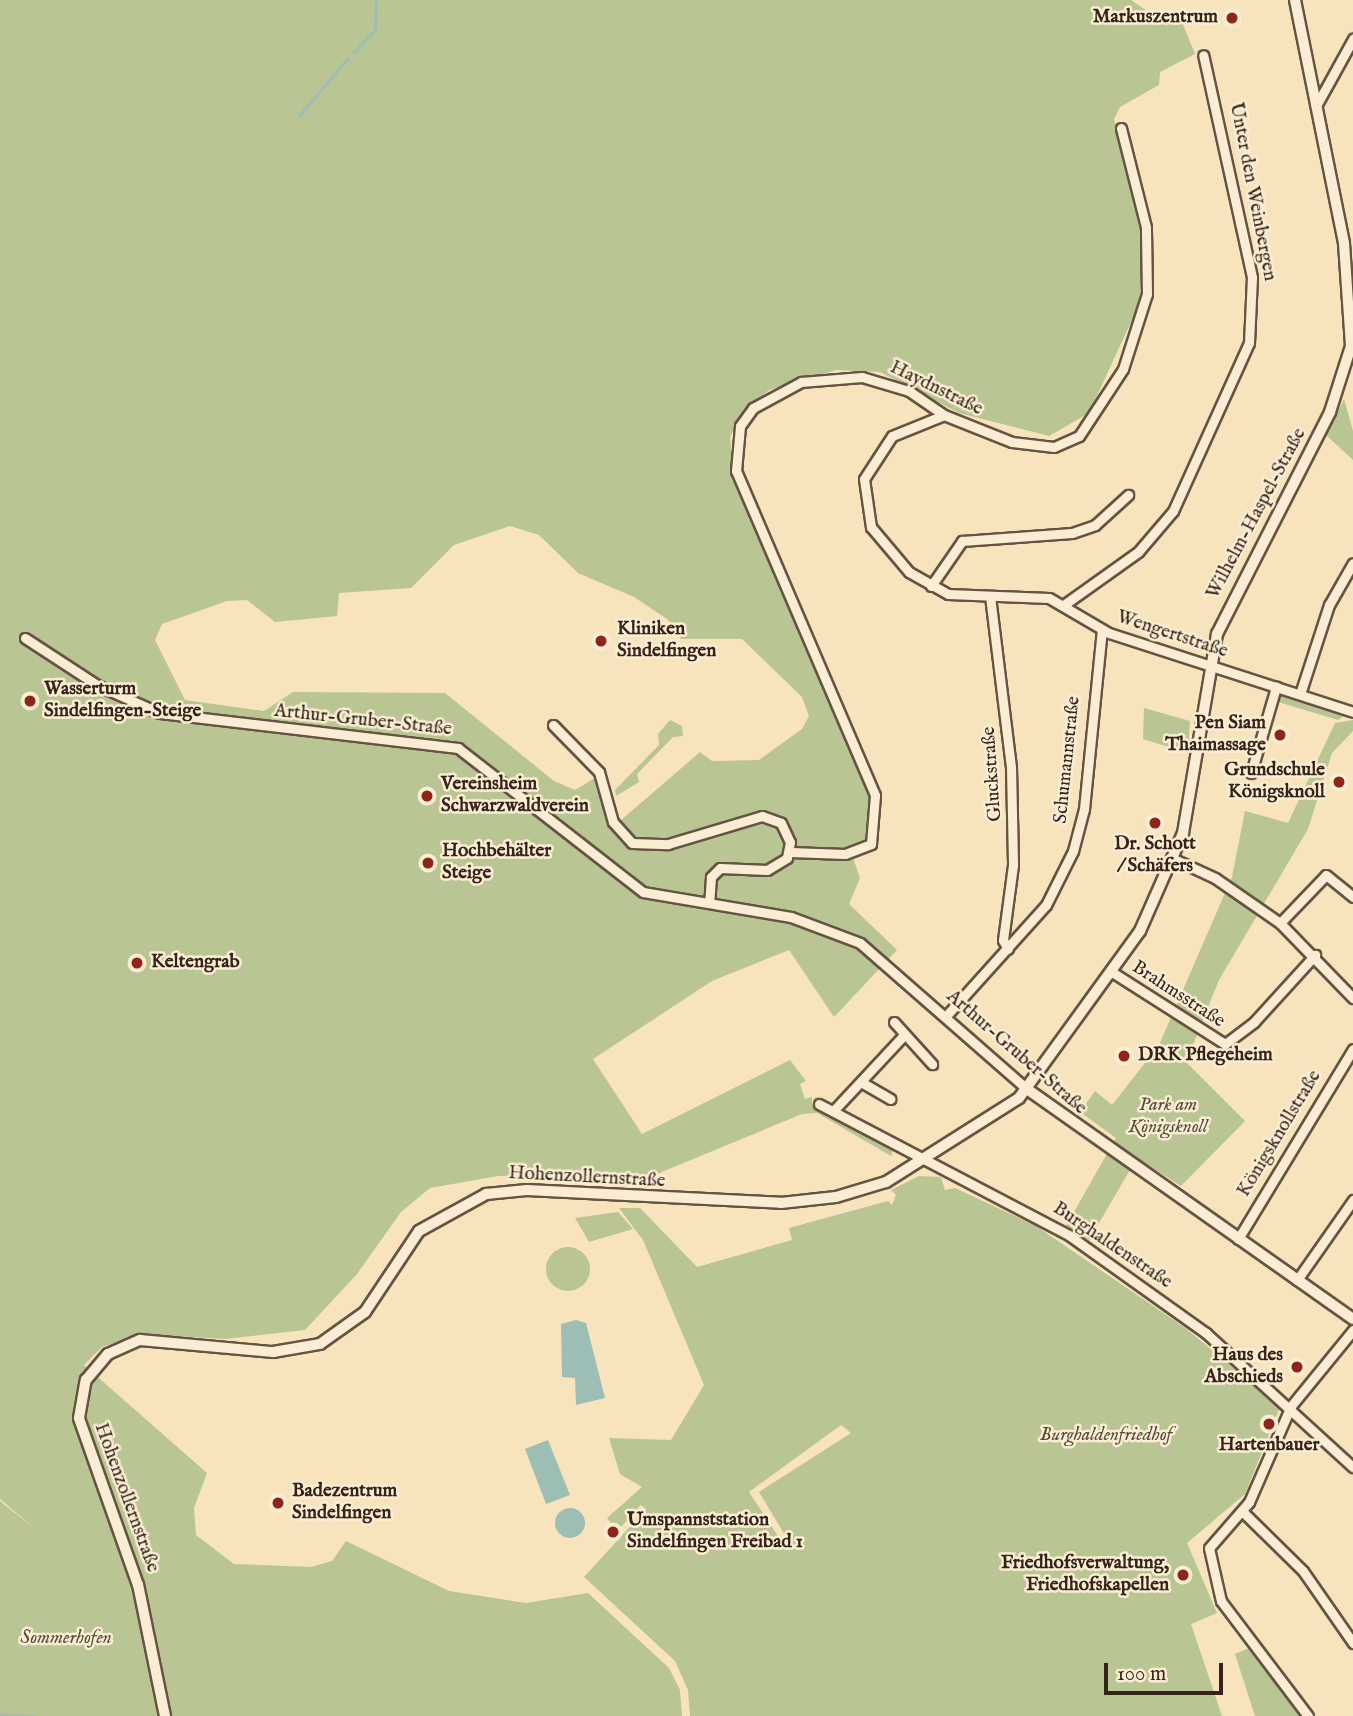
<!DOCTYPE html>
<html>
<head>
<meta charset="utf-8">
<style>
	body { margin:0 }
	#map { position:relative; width:1353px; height:1716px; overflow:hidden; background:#f7e4bd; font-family:"IM FELL English",serif }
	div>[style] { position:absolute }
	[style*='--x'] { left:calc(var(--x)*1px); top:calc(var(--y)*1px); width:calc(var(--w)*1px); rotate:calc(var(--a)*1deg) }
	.green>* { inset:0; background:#b9c593 }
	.round { border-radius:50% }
	.water>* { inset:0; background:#9dbeb5 }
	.stream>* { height:2.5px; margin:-1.25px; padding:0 1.25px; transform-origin:1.25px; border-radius:1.25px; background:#9dbeb5 }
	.roads { filter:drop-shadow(2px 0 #655442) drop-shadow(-2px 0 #655442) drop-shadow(0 2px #655442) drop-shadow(0 -2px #655442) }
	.minor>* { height:9px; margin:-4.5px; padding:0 4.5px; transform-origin:4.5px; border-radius:4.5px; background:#faedd4 }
	.tertiary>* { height:10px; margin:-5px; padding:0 5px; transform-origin:5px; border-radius:5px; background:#faedd4 }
	.dots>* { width:19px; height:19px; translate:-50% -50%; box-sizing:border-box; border:4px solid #faedd4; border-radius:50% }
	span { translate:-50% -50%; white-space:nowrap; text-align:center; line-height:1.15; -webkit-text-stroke:5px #faedd4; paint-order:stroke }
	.poi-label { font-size:19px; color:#342419; font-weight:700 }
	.right { translate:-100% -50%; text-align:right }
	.left { translate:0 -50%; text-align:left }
	.street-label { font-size:19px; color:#342419 }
	.park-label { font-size:19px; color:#554c38; font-style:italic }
	.scale { position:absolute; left:1104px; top:1663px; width:119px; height:32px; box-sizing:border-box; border:4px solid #342419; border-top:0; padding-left:9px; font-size:21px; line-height:24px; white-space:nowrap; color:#342419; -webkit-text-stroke:5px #faedd4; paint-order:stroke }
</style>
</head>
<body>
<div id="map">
	<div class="green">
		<i style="clip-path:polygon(evenodd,0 0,1131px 0,1166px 24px,1182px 22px,1195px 54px,1160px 72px,1159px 85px,1120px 107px,1114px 119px,1141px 217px,1145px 270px,1136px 311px,1089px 413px,1049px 436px,959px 413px,880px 372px,836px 370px,769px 390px,740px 415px,730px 438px,734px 474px,869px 788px,868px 839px,850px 849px,860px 878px,849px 904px,897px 950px,834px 1017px,789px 950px,712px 981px,593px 1059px,642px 1134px,790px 1060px,806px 1081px,800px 1084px,805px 1099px,812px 1097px,812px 1104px,893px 1149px,891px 1156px,817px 1113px,802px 1114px,628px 1186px,573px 1176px,498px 1176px,430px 1188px,401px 1212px,357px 1274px,305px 1330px,226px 1339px,142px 1334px,102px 1347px,84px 1365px,207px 1473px,194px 1508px,196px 1535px,234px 1564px,311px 1567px,332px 1561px,346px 1541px,449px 1591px,526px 1603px,588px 1593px,669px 1668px,680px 1690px,682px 1716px,0 1716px,0 1501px,36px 1530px,0 1499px,0 0,510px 526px,539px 535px,578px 573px,634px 597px,667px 619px,681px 639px,742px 639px,802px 697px,809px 716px,802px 729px,759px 760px,712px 761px,700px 752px,620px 821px,606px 814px,598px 776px,575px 790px,554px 781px,445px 693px,293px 692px,264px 711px,185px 700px,155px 640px,162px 624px,227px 601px,247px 600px,275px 622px,337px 616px,339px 593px,411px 588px,454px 545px,510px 526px)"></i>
		<i style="clip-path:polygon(1344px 399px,1353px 431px,1353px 460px,1326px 435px)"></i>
		<i style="clip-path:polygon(1279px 693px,1342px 713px,1348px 713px,1338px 720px,1275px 701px)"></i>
		<i style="clip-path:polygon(1144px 708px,1190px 721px,1188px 753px,1143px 739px)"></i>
		<i style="clip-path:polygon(670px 720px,682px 726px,683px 736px,673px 737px,637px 774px,639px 782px,616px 796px,615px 790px,659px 745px,658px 734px)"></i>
		<i style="clip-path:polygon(1353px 720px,1353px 731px,1332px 753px,1308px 829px,1219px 980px,1186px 1062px,1245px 1121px,1181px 1186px,1137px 1158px,1089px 1240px,1066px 1226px,1116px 1138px,1080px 1112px,1095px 1091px,1112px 1105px,1159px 1045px,1232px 877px,1245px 811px,1288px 823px,1335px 723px)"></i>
		<i style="clip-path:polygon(evenodd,919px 1176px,941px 1177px,945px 1190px,955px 1188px,1036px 1226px,1184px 1327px,1280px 1407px,1245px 1494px,1187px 1543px,1217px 1613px,1191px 1624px,1222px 1716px,690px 1716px,688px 1690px,675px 1661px,584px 1577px,646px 1509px,641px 1505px,617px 1531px,607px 1518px,642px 1487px,620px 1474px,609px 1438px,671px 1440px,704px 1385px,643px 1240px,619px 1208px,640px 1208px,697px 1267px,792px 1240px,789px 1228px,888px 1201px,892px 1205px,896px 1195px,891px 1190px,919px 1176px,841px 1425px,851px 1433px,759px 1492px,785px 1535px,780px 1539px,749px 1492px,841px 1425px)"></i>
		<i style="clip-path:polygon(618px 1212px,633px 1229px,589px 1242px,575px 1218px)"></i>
		<i class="round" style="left:546px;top:1247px;width:44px;height:44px"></i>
		<i style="clip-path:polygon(1254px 1646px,1305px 1716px,1255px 1716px,1235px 1654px)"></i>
	</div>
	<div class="water">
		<i style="clip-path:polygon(576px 1320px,586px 1323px,605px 1398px,576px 1405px,575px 1378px,562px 1377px,561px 1324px)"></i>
		<i style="clip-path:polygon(548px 1440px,570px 1495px,546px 1504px,525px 1449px)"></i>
		<i class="round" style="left:555px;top:1508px;width:30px;height:30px"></i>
	</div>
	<div class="stream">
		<i style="--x:353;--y:53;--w:32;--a:-46"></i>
		<i style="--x:375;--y:30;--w:30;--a:-88"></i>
		<i style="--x:299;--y:116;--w:75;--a:-49.9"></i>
		<i style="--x:0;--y:1715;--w:36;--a:2"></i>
	</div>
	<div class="roads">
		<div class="minor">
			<i style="--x:1316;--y:106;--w:77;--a:-61.1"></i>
			<i style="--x:944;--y:415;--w:56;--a:158"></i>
			<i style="--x:892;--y:436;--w:51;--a:123.1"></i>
			<i style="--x:864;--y:479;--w:49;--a:81.7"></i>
			<i style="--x:871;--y:527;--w:59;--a:49.8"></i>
			<i style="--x:909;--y:572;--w:45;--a:29.4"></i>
			<i style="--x:948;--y:594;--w:101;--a:2.3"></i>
			<i style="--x:1049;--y:598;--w:69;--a:30.3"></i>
			<i style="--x:1109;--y:633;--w:256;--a:17.9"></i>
			<i style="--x:931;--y:586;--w:55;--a:-55.4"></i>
			<i style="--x:962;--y:541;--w:110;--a:-4.2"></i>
			<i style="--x:1072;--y:533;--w:24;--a:-19"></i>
			<i style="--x:1095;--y:525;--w:45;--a:-42.3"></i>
			<i style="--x:990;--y:596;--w:172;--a:83"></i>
			<i style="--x:1011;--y:767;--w:98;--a:88.8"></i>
			<i style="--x:1013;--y:865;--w:76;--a:97.6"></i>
			<i style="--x:1003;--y:940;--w:10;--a:61"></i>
			<i style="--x:1065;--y:604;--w:90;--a:-35.5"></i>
			<i style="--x:1138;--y:552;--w:54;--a:-49.5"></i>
			<i style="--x:1173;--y:511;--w:184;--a:-65.7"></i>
			<i style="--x:1249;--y:343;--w:66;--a:-87.4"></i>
			<i style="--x:1252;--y:277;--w:227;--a:-102.4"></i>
			<i style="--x:25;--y:638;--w:86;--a:33.1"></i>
			<i style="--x:97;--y:685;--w:69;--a:24"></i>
			<i style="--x:160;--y:713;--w:300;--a:6.7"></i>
			<i style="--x:458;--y:748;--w:234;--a:37.9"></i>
			<i style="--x:643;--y:892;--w:150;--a:9.6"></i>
			<i style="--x:791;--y:917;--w:74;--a:20.6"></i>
			<i style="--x:860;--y:943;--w:222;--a:41.2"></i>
			<i style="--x:1300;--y:694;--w:94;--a:-72"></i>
			<i style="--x:1329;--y:605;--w:48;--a:-60.3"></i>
			<i style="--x:553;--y:725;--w:66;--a:45.6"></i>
			<i style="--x:599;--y:772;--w:52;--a:74.4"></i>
			<i style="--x:613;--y:822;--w:28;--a:48"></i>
			<i style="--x:632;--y:843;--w:36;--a:2"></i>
			<i style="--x:668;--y:844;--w:98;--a:-16.6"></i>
			<i style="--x:762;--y:816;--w:20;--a:20"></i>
			<i style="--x:781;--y:823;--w:21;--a:65"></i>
			<i style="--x:790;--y:842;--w:16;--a:101"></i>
			<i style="--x:787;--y:858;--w:23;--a:149"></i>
			<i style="--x:767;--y:870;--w:47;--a:-177.6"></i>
			<i style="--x:720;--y:868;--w:13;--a:135"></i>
			<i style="--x:711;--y:877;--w:26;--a:94"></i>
			<i style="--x:1251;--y:773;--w:90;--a:-73.8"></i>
			<i style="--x:790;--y:852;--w:55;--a:2.1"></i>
			<i style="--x:845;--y:854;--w:28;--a:-21"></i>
			<i style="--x:871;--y:844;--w:49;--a:-85.3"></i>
			<i style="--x:875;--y:795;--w:353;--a:-113.2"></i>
			<i style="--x:736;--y:471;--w:45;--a:-84.9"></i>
			<i style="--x:740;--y:426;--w:22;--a:-54"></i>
			<i style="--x:753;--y:408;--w:55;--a:-28.4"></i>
			<i style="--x:801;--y:382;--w:61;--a:-4.7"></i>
			<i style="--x:862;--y:377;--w:49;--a:16.6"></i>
			<i style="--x:909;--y:391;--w:42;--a:34.4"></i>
			<i style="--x:944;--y:415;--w:73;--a:21.7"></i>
			<i style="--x:1012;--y:442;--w:42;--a:6.8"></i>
			<i style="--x:1054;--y:447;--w:27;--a:-24"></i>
			<i style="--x:1079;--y:436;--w:80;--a:-56.7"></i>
			<i style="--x:1123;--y:369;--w:79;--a:-72.3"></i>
			<i style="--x:1147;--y:294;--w:67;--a:-90.9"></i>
			<i style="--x:1146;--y:227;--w:102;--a:-104.2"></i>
			<i style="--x:1174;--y:859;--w:45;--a:24.9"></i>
			<i style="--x:1215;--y:878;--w:79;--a:34.7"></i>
			<i style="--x:1280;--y:923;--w:105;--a:45.8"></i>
			<i style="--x:1280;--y:923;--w:66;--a:-46.2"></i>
			<i style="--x:1326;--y:875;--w:35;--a:39"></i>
			<i style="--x:1112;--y:972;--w:134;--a:32.5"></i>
			<i style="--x:1225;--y:1044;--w:36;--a:-37"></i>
			<i style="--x:1254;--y:1022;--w:91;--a:-47.7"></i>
			<i style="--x:946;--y:1016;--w:149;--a:-48"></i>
			<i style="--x:1046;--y:905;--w:60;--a:-63.4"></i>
			<i style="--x:1073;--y:851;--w:43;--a:-75.3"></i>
			<i style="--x:1084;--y:809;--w:180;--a:-84.3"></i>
			<i style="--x:894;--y:1022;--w:57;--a:47.9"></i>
			<i style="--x:861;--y:1082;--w:34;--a:30"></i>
			<i style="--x:819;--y:1104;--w:284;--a:27.7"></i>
			<i style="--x:1070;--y:1236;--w:167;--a:35.5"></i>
			<i style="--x:1206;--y:1333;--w:199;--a:42.4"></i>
			<i style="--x:835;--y:1109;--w:101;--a:-47"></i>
			<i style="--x:1238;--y:1239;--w:222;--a:-58.8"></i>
			<i style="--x:1297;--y:1280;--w:98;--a:-55"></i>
			<i style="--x:1243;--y:1512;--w:84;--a:44.5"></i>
			<i style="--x:1303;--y:1571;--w:88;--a:55.2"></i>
			<i style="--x:1308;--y:1716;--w:144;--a:-127.1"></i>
			<i style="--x:1221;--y:1601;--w:54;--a:-102.8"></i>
			<i style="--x:1209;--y:1548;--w:61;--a:-49"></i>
			<i style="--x:1249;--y:1502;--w:105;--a:-66.4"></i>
			<i style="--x:1291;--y:1406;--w:98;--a:-50.8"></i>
		</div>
		<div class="tertiary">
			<i style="--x:1027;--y:1089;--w:399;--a:35.2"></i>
			<i style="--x:165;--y:1716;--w:134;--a:-101.6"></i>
			<i style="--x:138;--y:1585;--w:177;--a:-109.5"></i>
			<i style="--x:79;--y:1418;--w:39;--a:-80"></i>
			<i style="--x:86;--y:1380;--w:34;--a:-50"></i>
			<i style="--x:108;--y:1354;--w:35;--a:-24"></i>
			<i style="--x:140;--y:1340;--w:134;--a:5.2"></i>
			<i style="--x:273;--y:1352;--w:48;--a:-9.7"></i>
			<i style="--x:320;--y:1344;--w:55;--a:-35.4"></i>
			<i style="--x:365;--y:1312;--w:97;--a:-56.3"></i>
			<i style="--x:419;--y:1231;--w:77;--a:-28.9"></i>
			<i style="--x:486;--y:1194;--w:41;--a:-5.6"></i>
			<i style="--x:527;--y:1190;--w:254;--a:2.9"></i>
			<i style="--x:781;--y:1203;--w:55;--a:-6.2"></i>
			<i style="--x:836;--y:1197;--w:52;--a:-16.7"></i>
			<i style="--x:886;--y:1182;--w:157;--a:-32.3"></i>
			<i style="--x:1019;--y:1098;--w:206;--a:-54.1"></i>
			<i style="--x:1140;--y:931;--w:107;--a:-66.3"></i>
			<i style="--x:1183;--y:833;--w:202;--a:-80.3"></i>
			<i style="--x:1217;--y:634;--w:249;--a:-63"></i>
			<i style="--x:1330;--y:412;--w:69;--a:-72.3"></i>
			<i style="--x:1351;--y:346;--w:103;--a:-93.9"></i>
			<i style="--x:1344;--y:243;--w:248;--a:-101.4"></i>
		</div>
	</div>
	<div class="dots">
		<i style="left:1232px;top:18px;background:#8f2418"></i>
		<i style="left:601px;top:641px;background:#8f2418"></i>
		<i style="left:30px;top:701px;background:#8f2418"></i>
		<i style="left:1280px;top:735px;background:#8f2418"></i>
		<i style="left:1339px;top:782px;background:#8f2418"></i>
		<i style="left:427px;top:796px;background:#8f2418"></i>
		<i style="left:1155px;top:823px;background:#8f2418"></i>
		<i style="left:428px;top:863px;background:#8f2418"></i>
		<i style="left:137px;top:963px;background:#8f2418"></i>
		<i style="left:1124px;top:1056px;background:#8f2418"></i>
		<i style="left:1297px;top:1367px;background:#8f2418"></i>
		<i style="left:1269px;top:1424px;background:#8f2418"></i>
		<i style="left:278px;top:1503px;background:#8f2418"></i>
		<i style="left:613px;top:1532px;background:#8f2418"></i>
		<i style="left:1183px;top:1575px;background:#8f2418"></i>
	</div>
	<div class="poi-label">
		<span class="right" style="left:1218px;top:18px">Markuszentrum</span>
		<span class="left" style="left:617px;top:641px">Kliniken<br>Sindelfingen</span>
		<span class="left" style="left:44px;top:701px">Wasserturm<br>Sindelfingen-Steige</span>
		<span class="right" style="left:1266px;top:735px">Pen Siam<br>Thaimassage</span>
		<span class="right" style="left:1325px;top:782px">Grundschule<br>Königsknoll</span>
		<span class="left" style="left:441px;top:796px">Vereinsheim<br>Schwarzwaldverein</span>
		<span style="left:1155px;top:856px">Dr. Schott<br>/ Schäfers</span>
		<span class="left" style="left:442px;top:863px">Hochbehälter<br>Steige</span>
		<span class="left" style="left:151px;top:963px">Keltengrab</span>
		<span class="left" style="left:1138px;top:1056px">DRK Pflegeheim</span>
		<span class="right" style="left:1283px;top:1367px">Haus des<br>Abschieds</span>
		<span style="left:1269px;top:1446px">Hartenbauer</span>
		<span class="left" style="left:292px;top:1503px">Badezentrum<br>Sindelfingen</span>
		<span class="left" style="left:627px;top:1532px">Umspannststation<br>Sindelfingen Freibad 1</span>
		<span class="right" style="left:1169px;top:1575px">Friedhofsverwaltung,<br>Friedhofskapellen</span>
	</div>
	<div class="street-label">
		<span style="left:1252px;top:192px;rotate:79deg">Unter den Weinbergen</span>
		<span style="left:936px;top:389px;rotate:26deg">Haydnstraße</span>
		<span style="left:1257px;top:514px;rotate:-62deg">Wilhelm-Haspel-Straße</span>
		<span style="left:1172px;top:635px;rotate:18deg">Wengertstraße</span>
		<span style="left:363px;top:721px;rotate:6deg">Arthur-Gruber-Straße</span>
		<span style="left:1068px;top:760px;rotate:-84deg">Schumannstraße</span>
		<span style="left:993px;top:774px;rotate:-94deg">Gluckstraße</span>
		<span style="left:1178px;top:995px;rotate:33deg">Brahmsstraße</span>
		<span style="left:1016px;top:1053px;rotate:41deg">Arthur-Gruber-Straße</span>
		<span style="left:1280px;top:1134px;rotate:-59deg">Königsknollstraße</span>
		<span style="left:587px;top:1178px;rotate:3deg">Hohenzollernstraße</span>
		<span style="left:1112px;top:1246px;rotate:34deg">Burghaldenstraße</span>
		<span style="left:126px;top:1498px;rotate:70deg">Hohenzollernstraße</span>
	</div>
	<div class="park-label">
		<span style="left:1168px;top:1117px">Park am<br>Königsknoll</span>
		<span style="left:1106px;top:1436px">Burghaldenfriedhof</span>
		<span style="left:66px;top:1639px">Sommerhofen</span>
	</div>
	<div class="scale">100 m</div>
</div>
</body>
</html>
